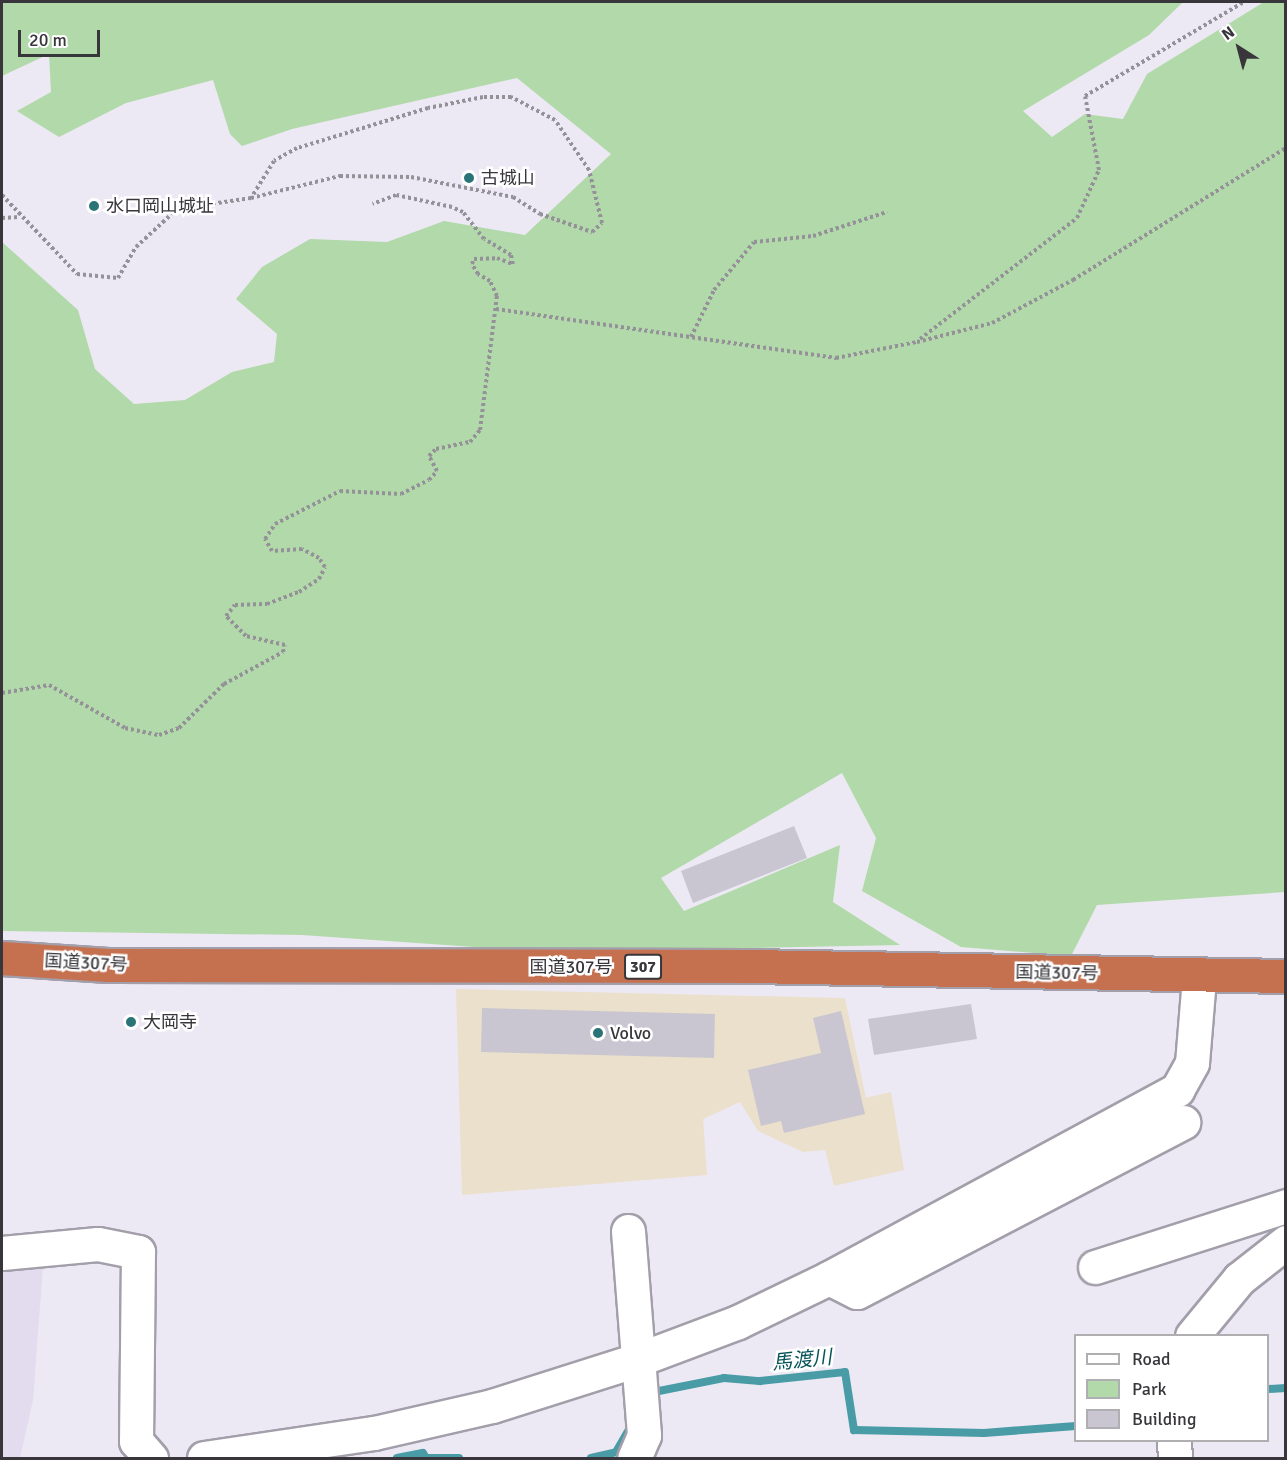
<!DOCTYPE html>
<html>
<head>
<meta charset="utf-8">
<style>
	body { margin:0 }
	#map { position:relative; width:1287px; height:1460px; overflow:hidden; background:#ece9f4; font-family:Signika,"Noto Sans JP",sans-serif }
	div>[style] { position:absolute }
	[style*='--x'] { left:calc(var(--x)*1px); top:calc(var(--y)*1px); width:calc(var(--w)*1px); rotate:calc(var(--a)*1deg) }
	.commercial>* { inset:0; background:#ebe0cb }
	.built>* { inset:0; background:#e2dcee }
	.green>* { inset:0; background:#b1d9a9 }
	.stream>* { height:8px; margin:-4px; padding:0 4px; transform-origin:4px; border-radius:4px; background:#499ca5 }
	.building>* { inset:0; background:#c9c6d1 }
	.path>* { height:4px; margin-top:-2px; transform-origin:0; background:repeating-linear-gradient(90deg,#949199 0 3px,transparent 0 6px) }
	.roads { filter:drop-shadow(2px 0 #a39faa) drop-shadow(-2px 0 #a39faa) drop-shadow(0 2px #a39faa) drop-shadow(0 -2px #a39faa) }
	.minor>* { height:33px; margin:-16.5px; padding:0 16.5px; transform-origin:16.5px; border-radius:16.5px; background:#fff }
	.highway>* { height:33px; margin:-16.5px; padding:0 16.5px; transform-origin:16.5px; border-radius:16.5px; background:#c57150 }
	.dots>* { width:16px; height:16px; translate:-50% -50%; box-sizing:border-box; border:3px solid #fff; border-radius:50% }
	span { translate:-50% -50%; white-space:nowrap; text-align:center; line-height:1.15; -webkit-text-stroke:5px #fff; paint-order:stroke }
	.shield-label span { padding:2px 4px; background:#fff; border:2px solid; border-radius:4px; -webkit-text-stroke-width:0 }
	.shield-label { font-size:16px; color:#38363b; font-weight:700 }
	.poi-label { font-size:18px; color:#38363b }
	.left { translate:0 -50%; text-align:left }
	.street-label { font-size:18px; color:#38363b }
	.water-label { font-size:20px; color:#065359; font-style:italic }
	.frame { position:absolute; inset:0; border:3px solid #38363b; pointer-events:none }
	.legend { position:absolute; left:1074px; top:1334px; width:195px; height:108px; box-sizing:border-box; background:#fff; border:2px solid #afafb1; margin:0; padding:8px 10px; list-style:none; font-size:18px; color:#38363b }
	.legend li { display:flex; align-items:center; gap:12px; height:30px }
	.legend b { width:30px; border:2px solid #afafb1 }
	.north { position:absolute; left:1209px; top:18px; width:60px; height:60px; -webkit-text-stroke:4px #fff; paint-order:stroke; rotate:324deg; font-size:16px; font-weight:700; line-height:24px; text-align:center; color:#38363b }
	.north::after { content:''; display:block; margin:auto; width:21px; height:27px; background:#38363b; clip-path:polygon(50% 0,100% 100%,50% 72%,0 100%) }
	.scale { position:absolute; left:18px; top:30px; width:82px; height:27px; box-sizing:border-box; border:3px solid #38363b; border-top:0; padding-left:8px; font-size:18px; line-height:21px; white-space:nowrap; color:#38363b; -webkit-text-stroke:4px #fff; paint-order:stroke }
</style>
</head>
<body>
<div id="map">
	<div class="commercial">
		<i style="clip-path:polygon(456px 989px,845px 998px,866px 1098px,891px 1092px,904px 1170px,834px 1186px,825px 1150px,803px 1152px,758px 1131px,740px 1102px,703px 1119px,707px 1175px,462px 1195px)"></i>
	</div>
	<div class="built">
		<i style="clip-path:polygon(43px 1266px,33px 1400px,20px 1458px,2px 1458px,2px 1268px)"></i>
	</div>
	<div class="green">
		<i style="clip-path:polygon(2px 2px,1183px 2px,1149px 35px,1023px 111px,1052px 137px,1085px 114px,1123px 119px,1147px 74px,1264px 2px,1285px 2px,1285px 892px,1097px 905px,1071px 956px,961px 947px,862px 891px,876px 838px,842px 773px,661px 878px,684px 911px,840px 845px,833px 902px,900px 945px,547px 952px,302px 935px,2px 931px,2px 242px,78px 310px,95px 369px,134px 404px,185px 400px,232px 372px,274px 362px,277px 334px,236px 299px,262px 267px,310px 239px,387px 242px,444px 221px,525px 235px,611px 154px,517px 78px,292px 129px,242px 146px,230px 134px,213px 80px,126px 103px,59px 137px,17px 111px,51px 92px,49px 54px,2px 76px)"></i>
	</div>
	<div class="stream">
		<i style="--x:1268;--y:1389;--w:18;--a:-3"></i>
		<i style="--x:649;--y:1393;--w:76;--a:-11.3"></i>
		<i style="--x:724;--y:1378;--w:36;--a:5"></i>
		<i style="--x:760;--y:1381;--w:85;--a:-6"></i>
		<i style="--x:845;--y:1372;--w:59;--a:81.2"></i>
		<i style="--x:854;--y:1430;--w:130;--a:1.3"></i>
		<i style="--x:984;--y:1433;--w:92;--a:-4.4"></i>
		<i style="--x:397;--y:1458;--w:26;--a:-11"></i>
		<i style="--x:423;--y:1453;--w:6;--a:59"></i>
		<i style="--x:426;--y:1458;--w:33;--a:0"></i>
		<i style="--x:591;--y:1458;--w:26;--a:-13"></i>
		<i style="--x:616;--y:1452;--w:30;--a:-60"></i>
	</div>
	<div class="building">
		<i style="clip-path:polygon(794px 826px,807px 858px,693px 903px,681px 871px)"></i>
		<i style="clip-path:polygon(971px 1004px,977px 1039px,874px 1055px,868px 1019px)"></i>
		<i style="clip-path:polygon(482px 1008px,715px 1014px,714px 1058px,481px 1052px)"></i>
		<i style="clip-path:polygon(841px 1011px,865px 1114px,784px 1133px,781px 1121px,761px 1126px,748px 1070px,821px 1053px,813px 1018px)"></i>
	</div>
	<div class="path">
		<i style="--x:2;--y:195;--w:109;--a:46.5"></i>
		<i style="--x:77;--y:274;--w:41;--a:5.6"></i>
		<i style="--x:118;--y:278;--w:36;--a:-60"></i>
		<i style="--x:136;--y:247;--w:56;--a:-42.8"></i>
		<i style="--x:177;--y:209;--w:75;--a:-8.5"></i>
		<i style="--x:251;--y:198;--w:92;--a:-13.9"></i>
		<i style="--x:340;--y:176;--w:71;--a:0.8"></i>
		<i style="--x:411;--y:177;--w:104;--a:11.1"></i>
		<i style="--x:513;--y:197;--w:32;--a:32"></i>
		<i style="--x:540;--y:214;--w:55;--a:19.1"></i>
		<i style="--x:592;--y:232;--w:13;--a:-42"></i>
		<i style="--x:602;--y:223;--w:55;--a:-103.8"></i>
		<i style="--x:589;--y:170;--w:60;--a:-124.2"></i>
		<i style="--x:555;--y:120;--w:50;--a:-152.4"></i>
		<i style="--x:511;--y:97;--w:28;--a:180"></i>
		<i style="--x:483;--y:97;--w:56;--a:168.7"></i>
		<i style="--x:428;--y:108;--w:137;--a:163"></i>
		<i style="--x:297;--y:148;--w:26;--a:151"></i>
		<i style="--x:274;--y:161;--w:44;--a:121.9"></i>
		<i style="--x:2;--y:218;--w:18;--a:-3"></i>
		<i style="--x:496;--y:309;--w:344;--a:8.2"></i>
		<i style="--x:836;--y:358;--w:83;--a:-11.2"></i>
		<i style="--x:917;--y:342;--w:77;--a:-14.2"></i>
		<i style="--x:992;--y:323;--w:92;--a:-28"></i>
		<i style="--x:1073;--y:280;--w:251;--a:-31.8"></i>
		<i style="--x:691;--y:337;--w:52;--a:-63.9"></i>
		<i style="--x:714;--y:290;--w:62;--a:-50.2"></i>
		<i style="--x:754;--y:242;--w:59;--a:-5.8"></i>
		<i style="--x:813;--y:236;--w:78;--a:-18"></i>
		<i style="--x:920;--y:339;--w:198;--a:-37.6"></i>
		<i style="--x:1077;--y:218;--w:53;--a:-65.4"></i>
		<i style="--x:1099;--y:170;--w:75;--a:-100.7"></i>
		<i style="--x:1085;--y:96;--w:185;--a:-30.6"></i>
		<i style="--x:2;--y:693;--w:48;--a:-9.7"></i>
		<i style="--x:49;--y:685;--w:87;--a:29.5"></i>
		<i style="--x:125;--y:728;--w:35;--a:12"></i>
		<i style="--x:159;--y:735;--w:21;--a:-19"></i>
		<i style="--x:179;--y:728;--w:63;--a:-44.4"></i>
		<i style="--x:224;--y:684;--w:67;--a:-28.5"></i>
		<i style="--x:283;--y:652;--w:7;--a:-74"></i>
		<i style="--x:285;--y:645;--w:40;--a:-167"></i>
		<i style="--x:246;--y:636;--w:28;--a:-135"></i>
		<i style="--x:226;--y:616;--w:14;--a:-51"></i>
		<i style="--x:235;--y:605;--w:32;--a:-2"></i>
		<i style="--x:267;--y:604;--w:34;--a:-21"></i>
		<i style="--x:299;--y:592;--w:24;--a:-33"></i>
		<i style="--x:319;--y:579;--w:13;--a:-63"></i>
		<i style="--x:325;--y:567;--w:11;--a:-124"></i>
		<i style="--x:319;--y:558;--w:19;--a:-152"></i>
		<i style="--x:302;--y:549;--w:30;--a:176"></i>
		<i style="--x:272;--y:551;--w:14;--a:-120"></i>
		<i style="--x:265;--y:539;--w:18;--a:-56"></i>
		<i style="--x:275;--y:524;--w:73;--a:-26.9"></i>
		<i style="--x:340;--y:491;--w:61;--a:2.8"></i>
		<i style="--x:401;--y:494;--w:31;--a:-27"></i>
		<i style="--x:429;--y:480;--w:12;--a:-48"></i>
		<i style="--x:437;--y:471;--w:17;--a:-118"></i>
		<i style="--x:429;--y:456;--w:10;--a:-45"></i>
		<i style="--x:436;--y:449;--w:35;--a:-12"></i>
		<i style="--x:470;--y:442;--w:16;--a:-50"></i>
		<i style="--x:480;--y:430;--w:135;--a:-82.8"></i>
		<i style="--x:497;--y:296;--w:17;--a:-115"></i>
		<i style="--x:490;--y:281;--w:14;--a:-150"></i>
		<i style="--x:478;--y:274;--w:12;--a:-121"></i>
		<i style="--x:472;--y:264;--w:5;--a:-68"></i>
		<i style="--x:474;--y:259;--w:23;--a:-2"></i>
		<i style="--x:497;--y:258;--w:17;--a:21"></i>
		<i style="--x:513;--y:264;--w:9;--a:-103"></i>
		<i style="--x:511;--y:255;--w:31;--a:-149"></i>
		<i style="--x:484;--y:239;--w:34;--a:-128"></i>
		<i style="--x:463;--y:212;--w:12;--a:-156"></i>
		<i style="--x:452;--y:207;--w:57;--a:-167.9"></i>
		<i style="--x:396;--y:195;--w:25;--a:159"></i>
	</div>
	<div class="roads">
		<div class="minor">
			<i style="--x:628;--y:1231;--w:205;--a:85.5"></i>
			<i style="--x:644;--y:1435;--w:25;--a:113"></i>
			<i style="--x:2;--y:1253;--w:96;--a:-5.4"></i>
			<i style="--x:98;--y:1244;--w:41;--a:11.3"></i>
			<i style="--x:138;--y:1252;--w:189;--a:90.6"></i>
			<i style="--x:136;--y:1441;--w:23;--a:49"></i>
			<i style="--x:1095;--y:1267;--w:201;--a:-17.7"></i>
			<i style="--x:829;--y:1278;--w:31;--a:27"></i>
			<i style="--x:857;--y:1292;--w:368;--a:-27.5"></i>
			<i style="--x:1192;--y:1336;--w:74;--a:-50.5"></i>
			<i style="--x:1239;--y:1279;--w:60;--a:-38.2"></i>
			<i style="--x:1174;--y:1440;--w:18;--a:87"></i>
			<i style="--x:204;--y:1458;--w:172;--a:-8.4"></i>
			<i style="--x:374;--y:1433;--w:121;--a:-12.9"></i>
			<i style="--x:492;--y:1406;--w:152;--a:-17.6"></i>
			<i style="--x:637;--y:1360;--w:108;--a:-20.6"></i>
			<i style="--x:738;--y:1322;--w:101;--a:-25.8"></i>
			<i style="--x:829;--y:1278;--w:396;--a:-28.4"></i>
			<i style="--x:1177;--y:1090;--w:31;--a:-61"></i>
			<i style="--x:1192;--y:1063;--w:86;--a:-85.3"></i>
		</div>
		<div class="highway">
			<i style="--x:2;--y:958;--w:106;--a:3.8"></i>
			<i style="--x:108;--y:965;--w:642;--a:0.09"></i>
			<i style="--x:750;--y:966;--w:536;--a:1.07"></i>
		</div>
	</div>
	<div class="dots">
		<i style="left:469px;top:178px;background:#2a7478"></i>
		<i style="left:94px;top:206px;background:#2a7478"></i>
		<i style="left:131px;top:1022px;background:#2a7478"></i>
		<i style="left:598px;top:1033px;background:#2a7478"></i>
	</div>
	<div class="shield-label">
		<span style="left:643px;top:967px">307</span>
	</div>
	<div class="poi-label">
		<span class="left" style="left:481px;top:178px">古城山</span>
		<span class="left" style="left:106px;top:206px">水口岡山城址</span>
		<span class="left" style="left:143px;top:1022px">大岡寺</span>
		<span class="left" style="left:610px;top:1033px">Volvo</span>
	</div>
	<div class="street-label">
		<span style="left:86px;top:963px;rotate:3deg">国道307号</span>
		<span style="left:571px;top:967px">国道307号</span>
		<span style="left:1057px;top:973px;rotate:1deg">国道307号</span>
	</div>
	<div class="water-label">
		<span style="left:802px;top:1360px;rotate:-6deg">馬渡川</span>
	</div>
	<div class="frame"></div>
	<ul class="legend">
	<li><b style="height:8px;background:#fff"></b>Road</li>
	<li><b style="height:16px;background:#b1d9a9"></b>Park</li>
	<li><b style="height:16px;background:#c9c6d1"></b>Building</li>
	</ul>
	<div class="north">N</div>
	<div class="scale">20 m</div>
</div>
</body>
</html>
